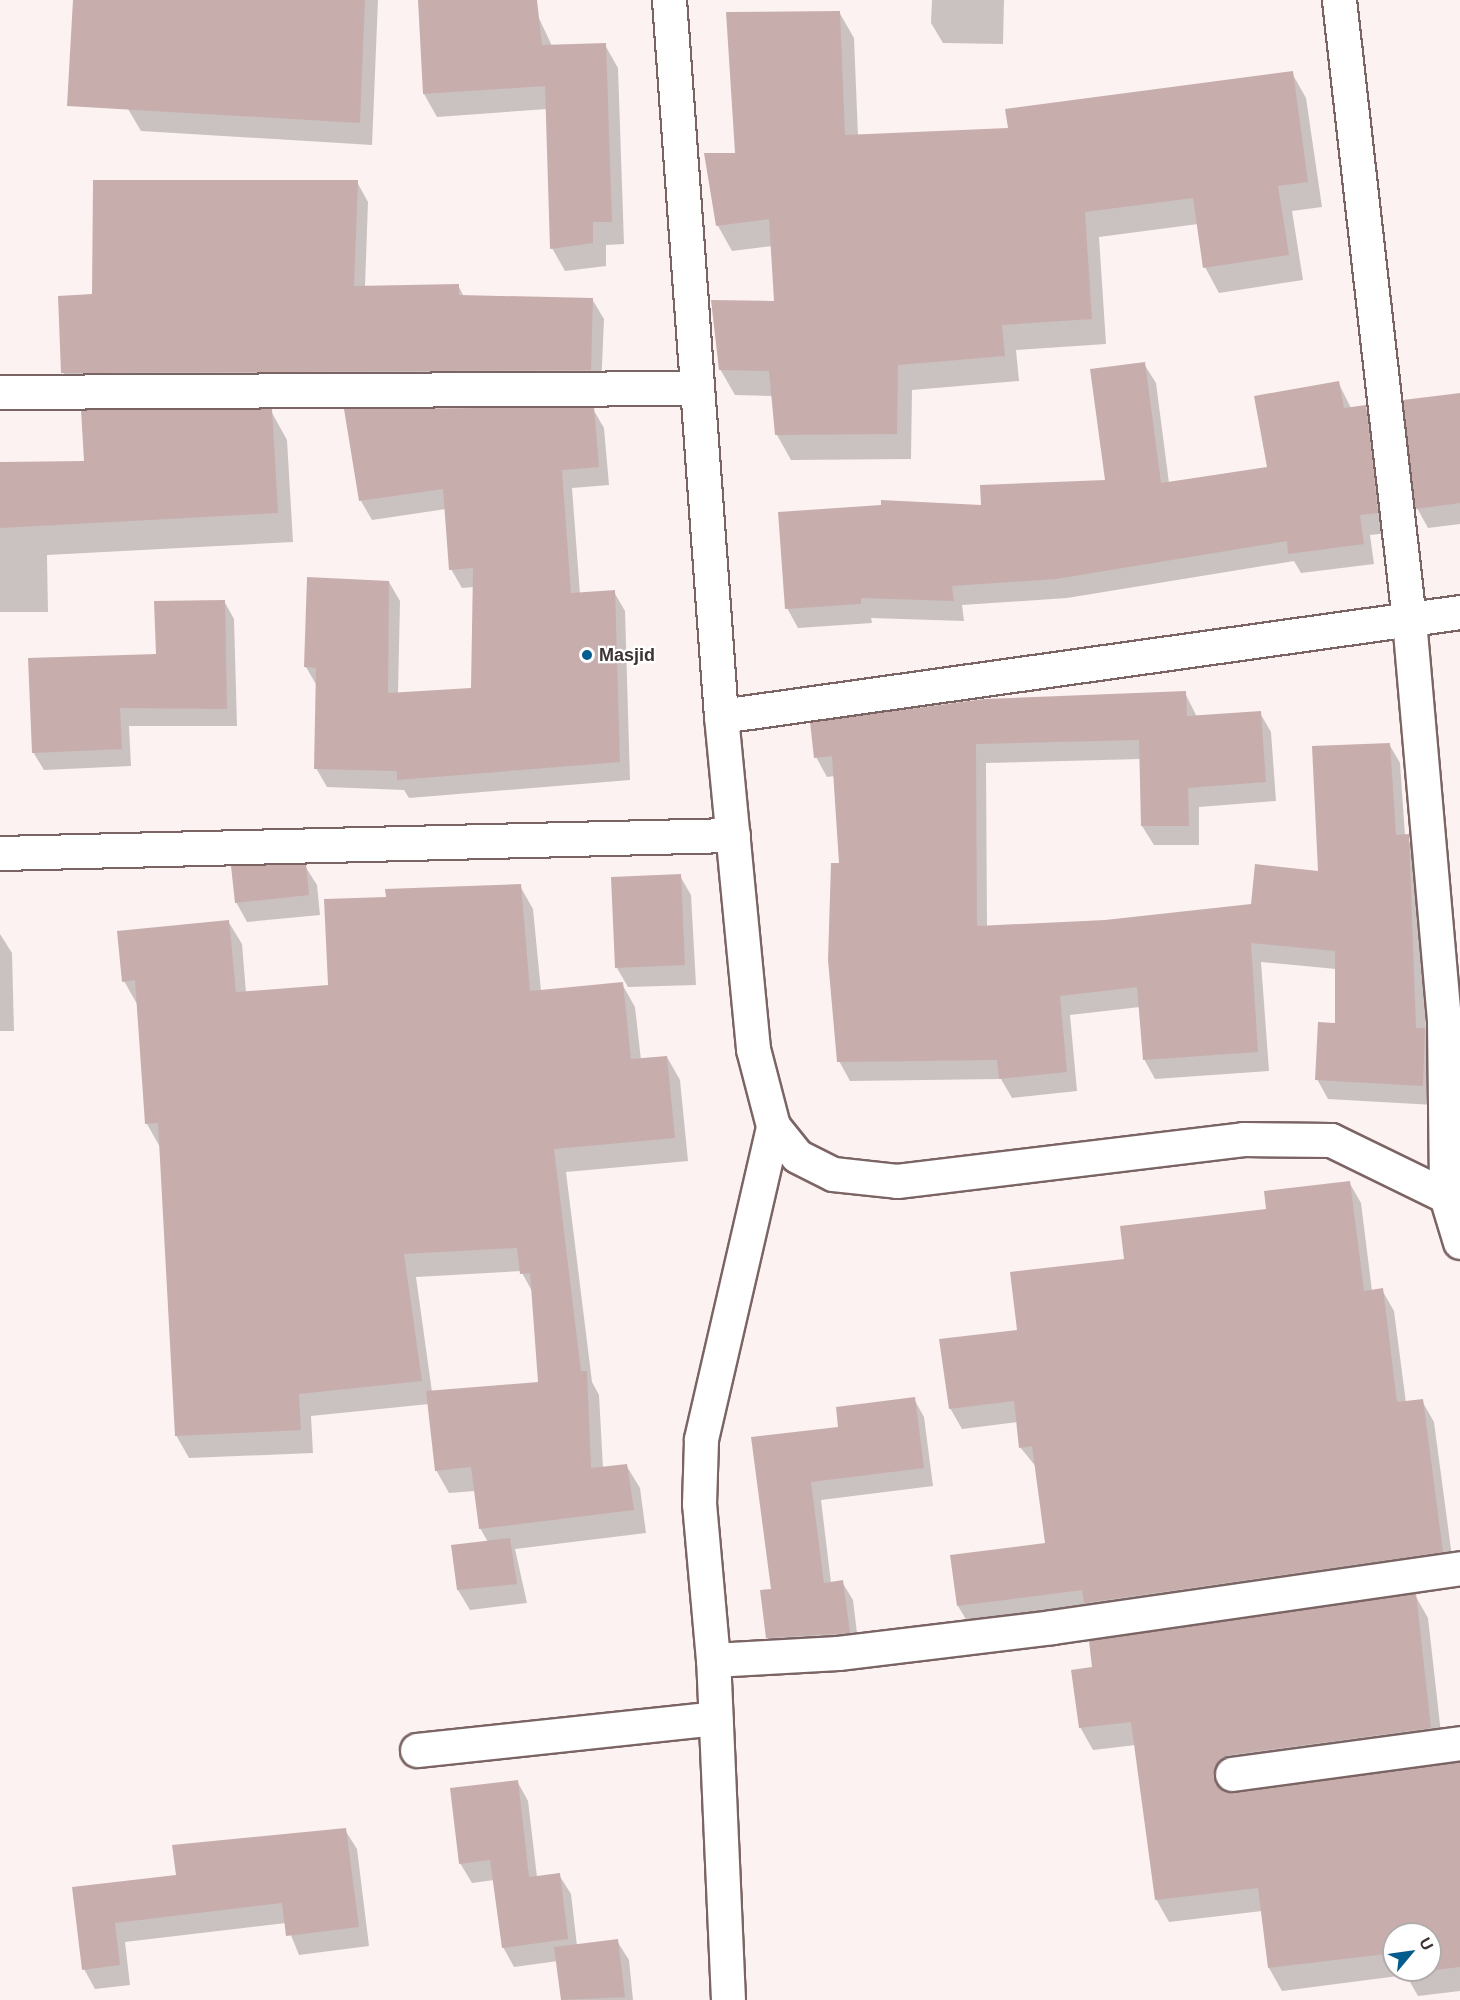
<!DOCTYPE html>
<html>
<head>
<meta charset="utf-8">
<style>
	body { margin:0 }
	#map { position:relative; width:1460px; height:2000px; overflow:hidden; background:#fdf2f2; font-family:Helvetica,sans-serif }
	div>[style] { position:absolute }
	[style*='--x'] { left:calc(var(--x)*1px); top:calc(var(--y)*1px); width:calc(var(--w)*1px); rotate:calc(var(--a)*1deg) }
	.shadow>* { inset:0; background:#0003 }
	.building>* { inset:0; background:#c7aeac }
	.roads { filter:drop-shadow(2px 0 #7b6564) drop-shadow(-2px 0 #7b6564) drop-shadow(0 2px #7b6564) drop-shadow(0 -2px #7b6564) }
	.minor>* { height:33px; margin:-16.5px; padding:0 16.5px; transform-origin:16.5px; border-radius:16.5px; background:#fff }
	.dots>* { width:16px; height:16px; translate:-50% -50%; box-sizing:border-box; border:3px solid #fff; border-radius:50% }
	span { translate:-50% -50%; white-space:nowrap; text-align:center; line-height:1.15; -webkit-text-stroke:4.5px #fff; paint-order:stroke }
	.poi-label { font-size:18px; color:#3d3332; font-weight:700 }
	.left { translate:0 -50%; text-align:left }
	.north { position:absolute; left:1382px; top:1922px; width:60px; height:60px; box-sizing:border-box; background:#fff; border:2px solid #b1adad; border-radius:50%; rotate:61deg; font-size:16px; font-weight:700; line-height:24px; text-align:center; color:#3d3332 }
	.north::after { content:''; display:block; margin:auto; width:21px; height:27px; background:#025c8d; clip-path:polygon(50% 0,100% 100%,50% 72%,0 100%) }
</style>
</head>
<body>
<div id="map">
	<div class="shadow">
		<i style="clip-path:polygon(130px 0,378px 0,372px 145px,141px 131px,128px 109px)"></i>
		<i style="clip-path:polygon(420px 0,492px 0,538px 16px,552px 46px,605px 45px,618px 68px,624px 244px,606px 245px,606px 266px,565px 271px,552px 248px,547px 109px,437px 117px,424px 94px)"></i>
		<i style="clip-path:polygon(932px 0,1004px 0,1003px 44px,943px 43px,931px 23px)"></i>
		<i style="clip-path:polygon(839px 12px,854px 38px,858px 136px,1009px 129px,1292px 73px,1306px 98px,1322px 207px,1292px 211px,1303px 280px,1219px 293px,1205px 267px,1198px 224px,1099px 237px,1106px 344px,1016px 350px,1019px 381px,912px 390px,911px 459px,791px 460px,777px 435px,773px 396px,735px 395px,720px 369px,776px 302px,772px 246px,732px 251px,718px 226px,737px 155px)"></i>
		<i style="clip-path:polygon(357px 182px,368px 202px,365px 287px,458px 285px,464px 297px,592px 299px,604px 319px,601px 389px,74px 392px,63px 372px,94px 296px)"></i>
		<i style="clip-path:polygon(1144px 364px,1156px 383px,1169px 483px,1269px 468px,1338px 382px,1351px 408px,1365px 407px,1376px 426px,1388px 533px,1370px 535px,1374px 564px,1301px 573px,1294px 561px,1067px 598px,962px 605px,964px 621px,871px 618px,872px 623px,798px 628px,787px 608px,983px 507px,1107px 482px)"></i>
		<i style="clip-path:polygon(1460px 395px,1460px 524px,1428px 528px,1417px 508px)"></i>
		<i style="clip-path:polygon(593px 409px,604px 428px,609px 485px,572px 488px,580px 594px,614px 592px,625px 611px,630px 780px,409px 798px,404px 790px,327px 787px,316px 768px,317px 686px,306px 667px,389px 582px,400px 601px,398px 694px,472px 689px,474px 587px,462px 588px,451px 569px,446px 509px,372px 520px,361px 501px,346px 410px)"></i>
		<i style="clip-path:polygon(271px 411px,287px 440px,293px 542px,47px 555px,48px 612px,0 612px,0 463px,85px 462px)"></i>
		<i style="clip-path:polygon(224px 601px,234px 619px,237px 726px,129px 726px,131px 766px,44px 770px,33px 752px)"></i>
		<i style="clip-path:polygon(1185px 693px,1197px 717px,1260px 713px,1271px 732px,1276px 801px,1199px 807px,1199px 845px,1154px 845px,1142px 826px,1141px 759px,986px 763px,987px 927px,1105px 922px,1252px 906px,1320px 873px,1389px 744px,1400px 763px,1405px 836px,1419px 855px,1426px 1032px,1436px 1049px,1434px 1105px,1328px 1099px,1317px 1079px,1337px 1025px,1336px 969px,1261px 962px,1269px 1071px,1155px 1079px,1144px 1059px,1140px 1007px,1070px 1015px,1077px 1091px,1012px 1098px,1001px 1079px,850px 1081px,839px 1061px,841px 865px,835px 776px,827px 777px,816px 757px)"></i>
		<i style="clip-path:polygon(305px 866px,317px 885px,320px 915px,247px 922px,236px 902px)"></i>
		<i style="clip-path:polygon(680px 876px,691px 895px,696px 985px,628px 987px,617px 968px)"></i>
		<i style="clip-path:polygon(evenodd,520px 886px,533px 909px,541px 991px,622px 984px,635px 1007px,641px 1060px,667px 1057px,680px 1080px,688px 1161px,566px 1172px,592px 1382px,599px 1395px,603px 1468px,626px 1465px,640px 1488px,646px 1533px,515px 1549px,527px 1603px,470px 1610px,458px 1590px,453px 1546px,488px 1542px,480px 1528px,475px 1491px,449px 1493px,436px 1470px,429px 1404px,311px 1416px,313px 1453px,189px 1458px,176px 1435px,160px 1147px,147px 1124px,137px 1004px,124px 981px,228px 921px,242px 944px,246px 993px,330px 986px,387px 898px,520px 886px,521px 1271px,533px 1293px,540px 1383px,432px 1392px,416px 1277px,521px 1271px)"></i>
		<i style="clip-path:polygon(0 934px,12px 953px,14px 1031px,0 1031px)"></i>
		<i style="clip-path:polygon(1349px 1182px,1361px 1203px,1372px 1291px,1382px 1290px,1394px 1311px,1406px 1403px,1422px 1401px,1434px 1422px,1454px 1572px,970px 1626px,958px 1606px,1046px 1544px,1037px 1468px,1020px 1447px,1018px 1422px,962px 1429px,950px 1408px,1018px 1331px,1126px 1260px)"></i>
		<i style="clip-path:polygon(914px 1399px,924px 1417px,933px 1486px,821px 1500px,831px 1583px,842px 1582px,853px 1600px,859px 1650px,778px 1656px,768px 1638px,772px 1590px,753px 1438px,840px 1428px)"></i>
		<i style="clip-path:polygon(evenodd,1415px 1595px,1428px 1618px,1443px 1751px,1227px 1793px,1460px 1762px,1460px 1991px,1418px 1996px,1406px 1975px,1282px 1991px,1269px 1968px,1262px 1911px,1169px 1922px,1156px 1899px,1136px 1745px,1093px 1750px,1080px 1727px,1094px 1668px,1415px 1595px,1394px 1934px,1430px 1934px,1430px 1970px,1394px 1970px,1394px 1934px)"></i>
		<i style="clip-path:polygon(517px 1781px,528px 1801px,537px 1877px,559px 1875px,571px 1894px,577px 1946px,617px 1941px,629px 1960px,633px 2000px,562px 2000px,558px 1961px,514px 1967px,503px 1947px,494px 1880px,472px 1883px,460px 1863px)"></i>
		<i style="clip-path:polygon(345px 1830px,357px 1849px,369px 1946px,299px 1955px,286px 1923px,125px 1942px,130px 1985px,95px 1989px,84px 1969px,74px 1889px,178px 1876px,174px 1846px)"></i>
	</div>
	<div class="building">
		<i style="clip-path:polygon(73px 0,365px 0,360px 123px,67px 106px)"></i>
		<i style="clip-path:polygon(418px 0,537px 0,542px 45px,606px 43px,612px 222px,593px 222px,593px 243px,550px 249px,545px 86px,423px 94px)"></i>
		<i style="clip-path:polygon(840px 11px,845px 135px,1008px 128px,1005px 109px,1293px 71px,1308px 182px,1278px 186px,1289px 255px,1203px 268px,1193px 198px,1085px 212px,1092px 319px,1002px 325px,1005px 356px,898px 365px,897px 434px,775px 435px,769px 371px,719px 370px,711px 300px,774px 301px,769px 219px,716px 226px,704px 153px,735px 153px,726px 12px)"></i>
		<i style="clip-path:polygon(93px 180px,358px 180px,354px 286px,459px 284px,459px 295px,593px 298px,591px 370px,61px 373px,58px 296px,92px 294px)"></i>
		<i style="clip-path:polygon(1145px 362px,1161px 483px,1267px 467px,1254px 396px,1339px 381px,1344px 408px,1366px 405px,1378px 513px,1360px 515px,1364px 544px,1288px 554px,1287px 541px,1056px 579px,952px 586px,954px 601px,861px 598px,861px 604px,785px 609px,778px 512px,881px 505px,881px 500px,981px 505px,980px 485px,1105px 480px,1090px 369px)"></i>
		<i style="clip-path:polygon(1460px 393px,1460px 503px,1415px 509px,1403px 400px)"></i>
		<i style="clip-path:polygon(594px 407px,599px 467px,562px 470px,571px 593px,615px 590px,620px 762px,397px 780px,397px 771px,314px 769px,316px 668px,304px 667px,307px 577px,389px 581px,388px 693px,471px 688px,473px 568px,449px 570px,443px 489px,359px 501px,344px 409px)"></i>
		<i style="clip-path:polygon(272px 409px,278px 513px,0 528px,0 462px,84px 461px,81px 410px)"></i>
		<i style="clip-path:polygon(225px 600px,227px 709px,120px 708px,122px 749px,32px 753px,28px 658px,156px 654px,154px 601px)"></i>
		<i style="clip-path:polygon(1186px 691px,1187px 716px,1261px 711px,1266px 782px,1188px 788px,1189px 826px,1141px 826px,1139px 740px,976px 744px,977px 926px,1105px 920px,1251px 904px,1255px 864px,1318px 871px,1312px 746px,1390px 743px,1396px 835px,1409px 834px,1416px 1028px,1425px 1028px,1423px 1086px,1315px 1080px,1318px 1022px,1335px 1023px,1335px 951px,1251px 943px,1258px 1052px,1143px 1060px,1137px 987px,1060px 996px,1067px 1072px,999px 1079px,997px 1060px,837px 1062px,828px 960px,831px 863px,839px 863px,832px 756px,814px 758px,810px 722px,984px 699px)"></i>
		<i style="clip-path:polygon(306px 864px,309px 895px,235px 903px,231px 866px)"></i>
		<i style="clip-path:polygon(681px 874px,685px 965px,615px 968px,611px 877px)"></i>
		<i style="clip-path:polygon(521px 884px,530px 991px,623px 982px,631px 1059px,667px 1056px,675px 1138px,554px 1149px,581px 1371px,587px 1371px,591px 1468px,627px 1464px,634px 1510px,479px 1529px,471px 1467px,435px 1471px,426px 1391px,538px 1382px,530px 1273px,520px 1274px,517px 1248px,404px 1254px,422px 1381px,299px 1394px,301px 1430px,175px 1436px,158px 1123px,145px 1124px,135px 980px,122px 982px,117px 931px,229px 920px,236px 992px,328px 985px,324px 899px,386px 897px,385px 889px)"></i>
		<i style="clip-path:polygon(1350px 1181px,1364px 1291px,1383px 1288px,1397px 1402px,1423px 1399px,1443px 1552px,1084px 1603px,1082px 1590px,957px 1606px,950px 1555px,1045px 1543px,1032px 1446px,1019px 1448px,1014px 1401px,949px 1409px,939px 1339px,1017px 1330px,1010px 1272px,1124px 1259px,1120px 1226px,1266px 1209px,1264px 1191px)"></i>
		<i style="clip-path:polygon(915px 1397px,924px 1468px,811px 1482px,824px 1583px,843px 1580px,850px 1633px,766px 1638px,760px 1590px,771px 1589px,751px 1437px,838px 1427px,836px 1407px)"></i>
		<i style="clip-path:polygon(510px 1538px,517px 1584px,457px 1590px,451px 1545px)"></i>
		<i style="clip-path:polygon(1416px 1593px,1431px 1728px,1229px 1755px,1220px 1760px,1213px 1776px,1218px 1786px,1235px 1793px,1460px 1762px,1460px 1967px,1403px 1974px,1430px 1970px,1430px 1934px,1394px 1934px,1394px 1953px,1268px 1968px,1258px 1888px,1155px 1900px,1131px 1722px,1079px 1728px,1071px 1670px,1092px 1667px,1089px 1641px)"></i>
		<i style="clip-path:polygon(518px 1780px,529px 1877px,560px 1873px,568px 1939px,502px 1948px,490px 1860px,459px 1864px,450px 1788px)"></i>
		<i style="clip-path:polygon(346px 1828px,359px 1927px,286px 1936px,282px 1903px,115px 1923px,120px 1965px,82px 1970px,72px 1887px,176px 1875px,172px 1845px)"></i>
		<i style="clip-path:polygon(618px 1939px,625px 1997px,561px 2000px,554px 1947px)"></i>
	</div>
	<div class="roads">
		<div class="minor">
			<i style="--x:669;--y:0;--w:718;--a:85.85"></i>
			<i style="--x:721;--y:716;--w:335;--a:84.5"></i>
			<i style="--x:753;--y:1049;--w:80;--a:75.4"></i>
			<i style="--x:773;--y:1126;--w:38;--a:51"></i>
			<i style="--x:797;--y:1156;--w:40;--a:26.6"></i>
			<i style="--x:833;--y:1174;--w:64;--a:6.2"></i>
			<i style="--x:897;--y:1181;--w:349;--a:-6.9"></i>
			<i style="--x:1243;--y:1139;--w:88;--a:0.7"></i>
			<i style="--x:1331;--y:1140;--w:128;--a:26"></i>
			<i style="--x:1446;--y:1196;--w:48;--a:73.1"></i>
			<i style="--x:1339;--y:0;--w:624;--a:83.56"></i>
			<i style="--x:1409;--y:620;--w:404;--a:85"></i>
			<i style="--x:1444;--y:1022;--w:174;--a:89.3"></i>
			<i style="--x:0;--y:392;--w:696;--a:-0.33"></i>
			<i style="--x:721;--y:716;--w:746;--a:-8.01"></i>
			<i style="--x:0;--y:853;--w:733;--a:-1.41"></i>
			<i style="--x:713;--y:1660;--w:125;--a:-3.2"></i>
			<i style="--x:838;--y:1653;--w:216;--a:-6.9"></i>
			<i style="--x:1052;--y:1627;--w:412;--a:-8.2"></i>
			<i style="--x:417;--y:1750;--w:300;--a:-6.1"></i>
			<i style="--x:1232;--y:1774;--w:230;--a:-7.7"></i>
			<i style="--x:728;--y:2000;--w:340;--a:-92.5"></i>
			<i style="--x:713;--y:1660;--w:157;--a:-95.1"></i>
			<i style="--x:699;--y:1504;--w:65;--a:-88.2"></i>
			<i style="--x:701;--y:1439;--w:321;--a:-77"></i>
		</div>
	</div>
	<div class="dots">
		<i style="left:587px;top:655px;background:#025c8d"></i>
	</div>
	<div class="poi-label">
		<span class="left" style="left:599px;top:655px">Masjid</span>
	</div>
	<div class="north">U</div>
</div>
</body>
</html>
